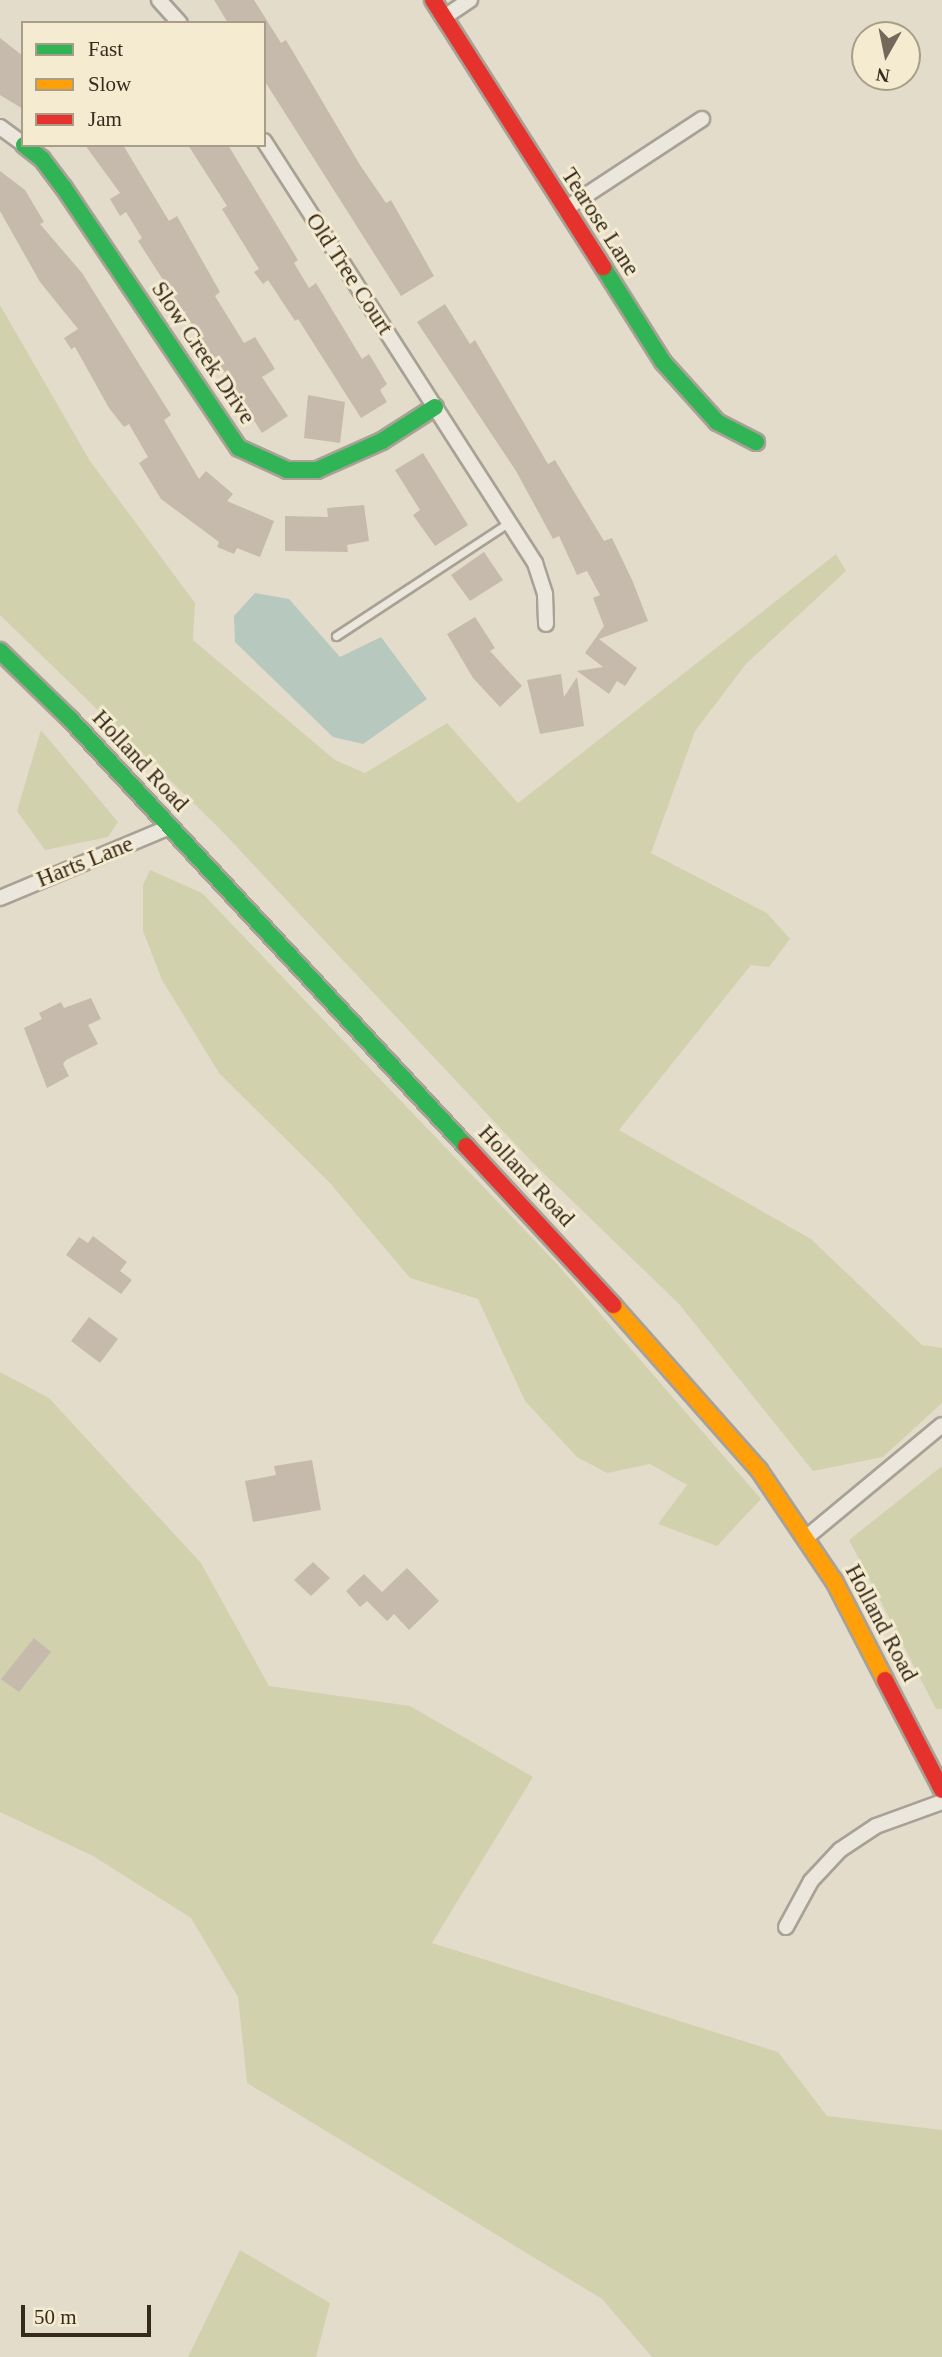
<!DOCTYPE html>
<html>
<head>
<meta charset="utf-8">
<style>
	body { margin:0 }
	#map { position:relative; width:942px; height:2357px; overflow:hidden; background:#e3dccb; font-family:"Times New Roman",serif }
	div>[style] { position:absolute }
	[style*='--x'] { left:calc(var(--x)*1px); top:calc(var(--y)*1px); width:calc(var(--w)*1px); rotate:calc(var(--a)*1deg) }
	.green>* { inset:0; background:#d1d2ad }
	.water>* { inset:0; background:#b7c8be }
	.building>* { inset:0; background:#c6baac }
	.roads { filter:drop-shadow(2px 0 #a8a195) drop-shadow(-2px 0 #a8a195) drop-shadow(0 2px #a8a195) drop-shadow(0 -2px #a8a195) }
	.lane>* { height:7px; margin:-3.5px; padding:0 3.5px; transform-origin:3.5px; border-radius:3.5px; background:#ebe7dd }
	.street>* { height:14px; margin:-7px; padding:0 7px; transform-origin:7px; border-radius:7px; background:#ebe7dd }
	.fast>* { height:16px; margin:-8px; padding:0 8px; transform-origin:8px; border-radius:8px; background:#30b455 }
	.slow>* { height:16px; margin:-8px; padding:0 8px; transform-origin:8px; border-radius:8px; background:#ff9f0a }
	.jam>* { height:16px; margin:-8px; padding:0 8px; transform-origin:8px; border-radius:8px; background:#e5322d }
	span { translate:-50% -50%; white-space:nowrap; text-align:center; line-height:1.15; -webkit-text-stroke:6px #f4ebd0; paint-order:stroke }
	.street-label { font-size:23px; color:#362a1d }
	.legend { position:absolute; left:21px; top:21px; width:245px; height:126px; box-sizing:border-box; background:#f4ebd0; border:2px solid #a89e88; margin:0; padding:9px 12px; list-style:none; font-size:21px; color:#362a1d }
	.legend li { display:flex; align-items:center; gap:14px; height:35px }
	.legend b { width:35px; border:2px solid #a89e88 }
	.north { position:absolute; left:851px; top:21px; width:70px; height:70px; box-sizing:border-box; background:#f4ebd0; border:2px solid #a89e88; border-radius:50%; rotate:189deg; font-size:19px; font-weight:700; line-height:28px; text-align:center; color:#362a1d }
	.north::after { content:''; display:block; margin:auto; width:24px; height:32px; background:#73685a; clip-path:polygon(50% 0,100% 100%,50% 72%,0 100%) }
	.scale { position:absolute; left:21px; top:2305px; width:130px; height:32px; box-sizing:border-box; border:4px solid #362a1d; border-top:0; padding-left:9px; font-size:21px; line-height:24px; white-space:nowrap; color:#362a1d; -webkit-text-stroke:5px #f4ebd0; paint-order:stroke }
</style>
</head>
<body>
<div id="map">
	<div class="green">
		<i style="clip-path:polygon(0 305px,90px 461px,195px 603px,193px 640px,335px 760px,365px 773px,447px 723px,518px 803px,836px 554px,846px 571px,746px 664px,695px 731px,651px 853px,767px 913px,790px 939px,769px 967px,751px 965px,619px 1130px,811px 1239px,922px 1345px,942px 1348px,942px 1403px,883px 1457px,813px 1471px,679px 1304px,533px 1163px,218px 827px,0 615px)"></i>
		<i style="clip-path:polygon(41px 730px,118px 822px,108px 837px,45px 850px,17px 811px)"></i>
		<i style="clip-path:polygon(150px 870px,202px 893px,558px 1265px,761px 1499px,717px 1546px,658px 1524px,687px 1485px,650px 1464px,607px 1473px,577px 1457px,525px 1401px,478px 1299px,410px 1278px,329px 1182px,219px 1073px,162px 980px,143px 931px,143px 885px)"></i>
		<i style="clip-path:polygon(0 1372px,49px 1398px,201px 1563px,269px 1686px,410px 1706px,533px 1777px,432px 1943px,778px 2052px,827px 2116px,942px 2130px,942px 2357px,652px 2357px,602px 2299px,247px 2083px,238px 1997px,191px 1918px,93px 1856px,0 1812px)"></i>
		<i style="clip-path:polygon(942px 1466px,942px 1709px,936px 1709px,849px 1540px)"></i>
		<i style="clip-path:polygon(240px 2250px,330px 2303px,316px 2357px,188px 2357px)"></i>
	</div>
	<div class="water">
		<i style="clip-path:polygon(255px 593px,289px 599px,340px 657px,381px 637px,427px 699px,363px 744px,333px 737px,235px 642px,234px 616px)"></i>
	</div>
	<div class="building">
		<i style="clip-path:polygon(214px 0,254px 0,281px 43px,286px 40px,360px 165px,386px 203px,391px 200px,434px 276px,401px 296px,264px 80px,264px 23px,228px 23px)"></i>
		<i style="clip-path:polygon(0 38px,23px 56px,23px 109px,0 95px)"></i>
		<i style="clip-path:polygon(85px 145px,123px 145px,169px 221px,177px 216px,220px 292px,215px 296px,244px 343px,255px 337px,275px 369px,262px 377px,288px 416px,262px 433px,138px 241px,142px 238px,126px 212px,120px 216px,110px 199px,120px 193px)"></i>
		<i style="clip-path:polygon(188px 145px,228px 145px,298px 260px,294px 263px,309px 288px,316px 283px,362px 359px,369px 354px,387px 384px,380px 390px,387px 402px,361px 418px,298px 319px,295px 321px,268px 280px,263px 284px,254px 272px,259px 269px,222px 209px,227px 206px)"></i>
		<i style="clip-path:polygon(0 171px,25px 190px,44px 222px,40px 224px,82px 273px,171px 415px,164px 420px,199px 479px,206px 471px,233px 494px,227px 501px,274px 521px,260px 557px,237px 548px,234px 554px,217px 547px,219px 542px,161px 499px,139px 463px,148px 457px,129px 424px,124px 427px,109px 408px,75px 347px,71px 349px,64px 338px,78px 329px,40px 282px,0 211px)"></i>
		<i style="clip-path:polygon(445px 304px,470px 344px,475px 340px,548px 464px,555px 460px,604px 541px,612px 538px,633px 582px,648px 621px,599px 639px,637px 668px,625px 686px,617px 681px,609px 694px,577px 671px,603px 667px,585px 653px,604px 626px,593px 598px,600px 595px,587px 571px,577px 575px,559px 536px,553px 539px,516px 471px,417px 322px)"></i>
		<i style="clip-path:polygon(308px 395px,345px 402px,340px 443px,304px 438px)"></i>
		<i style="clip-path:polygon(423px 453px,468px 525px,435px 546px,413px 515px,420px 510px,395px 470px)"></i>
		<i style="clip-path:polygon(364px 505px,369px 541px,347px 545px,348px 552px,285px 551px,285px 516px,328px 517px,327px 508px)"></i>
		<i style="clip-path:polygon(484px 552px,503px 580px,470px 601px,451px 575px)"></i>
		<i style="clip-path:polygon(475px 617px,495px 648px,490px 651px,522px 686px,500px 707px,473px 678px,447px 634px)"></i>
		<i style="clip-path:polygon(561px 674px,564px 697px,577px 677px,584px 726px,540px 734px,527px 680px)"></i>
		<i style="clip-path:polygon(91px 998px,101px 1019px,88px 1025px,98px 1044px,66px 1060px,63px 1064px,69px 1076px,47px 1088px,24px 1028px,42px 1019px,39px 1013px,61px 1002px,64px 1008px)"></i>
		<i style="clip-path:polygon(93px 1236px,127px 1262px,120px 1271px,132px 1280px,121px 1294px,66px 1255px,79px 1237px,88px 1243px)"></i>
		<i style="clip-path:polygon(89px 1317px,118px 1339px,100px 1363px,71px 1341px)"></i>
		<i style="clip-path:polygon(312px 1460px,321px 1510px,253px 1522px,245px 1481px,276px 1475px,274px 1466px)"></i>
		<i style="clip-path:polygon(313px 1562px,330px 1578px,311px 1596px,294px 1580px)"></i>
		<i style="clip-path:polygon(407px 1568px,439px 1601px,409px 1630px,394px 1614px,387px 1621px,367px 1601px,360px 1607px,346px 1591px,364px 1574px,382px 1592px)"></i>
		<i style="clip-path:polygon(34px 1638px,51px 1652px,19px 1692px,1px 1679px)"></i>
	</div>
	<div class="roads">
		<div class="lane">
			<i style="--x:336;--y:636;--w:206;--a:-33.3"></i>
		</div>
		<div class="street">
			<i style="--x:159;--y:0;--w:31;--a:48"></i>
			<i style="--x:446;--y:16;--w:29;--a:-34"></i>
			<i style="--x:0;--y:127;--w:29;--a:36"></i>
			<i style="--x:264;--y:141;--w:502;--a:57.29"></i>
			<i style="--x:535;--y:563;--w:33;--a:72"></i>
			<i style="--x:545;--y:594;--w:30;--a:88"></i>
			<i style="--x:565;--y:209;--w:164;--a:-33.3"></i>
			<i style="--x:0;--y:898;--w:184;--a:-22.7"></i>
			<i style="--x:807;--y:1537;--w:175;--a:-39.7"></i>
			<i style="--x:786;--y:1927;--w:52;--a:-61.5"></i>
			<i style="--x:811;--y:1881;--w:42;--a:-46.9"></i>
			<i style="--x:840;--y:1850;--w:43;--a:-33.7"></i>
			<i style="--x:876;--y:1826;--w:70;--a:-20"></i>
		</div>
		<div class="fast">
			<i style="--x:24;--y:145;--w:23;--a:38"></i>
			<i style="--x:42;--y:159;--w:36;--a:53"></i>
			<i style="--x:64;--y:188;--w:313;--a:56.1"></i>
			<i style="--x:239;--y:448;--w:53;--a:24.6"></i>
			<i style="--x:287;--y:470;--w:30;--a:0"></i>
			<i style="--x:317;--y:470;--w:71;--a:-24"></i>
			<i style="--x:382;--y:441;--w:63;--a:-32.7"></i>
			<i style="--x:603;--y:267;--w:112;--a:57.7"></i>
			<i style="--x:663;--y:362;--w:81;--a:48"></i>
			<i style="--x:717;--y:422;--w:44;--a:27.1"></i>
			<i style="--x:0;--y:651;--w:96;--a:44.2"></i>
			<i style="--x:69;--y:718;--w:584;--a:47.15"></i>
		</div>
		<div class="slow">
			<i style="--x:613;--y:1305;--w:220;--a:48.5"></i>
			<i style="--x:759;--y:1470;--w:134;--a:56"></i>
			<i style="--x:834;--y:1581;--w:111;--a:62.7"></i>
		</div>
		<div class="jam">
			<i style="--x:433;--y:0;--w:317;--a:57.5"></i>
			<i style="--x:466;--y:1146;--w:217;--a:47.2"></i>
			<i style="--x:885;--y:1680;--w:124;--a:62.6"></i>
		</div>
	</div>
	<div class="street-label">
		<span style="left:600px;top:222px;rotate:57deg">Tearose Lane</span>
		<span style="left:349px;top:274px;rotate:57deg">Old Tree Court</span>
		<span style="left:203px;top:353px;rotate:56deg">Slow Creek Drive</span>
		<span style="left:140px;top:761px;rotate:47deg">Holland Road</span>
		<span style="left:85px;top:862px;rotate:-22deg">Harts Lane</span>
		<span style="left:526px;top:1176px;rotate:47deg">Holland Road</span>
		<span style="left:881px;top:1623px;rotate:62deg">Holland Road</span>
	</div>
	<ul class="legend">
	<li><b style="height:9px;background:#30b455"></b>Fast</li>
	<li><b style="height:9px;background:#ff9f0a"></b>Slow</li>
	<li><b style="height:9px;background:#e5322d"></b>Jam</li>
	</ul>
	<div class="north">N</div>
	<div class="scale">50 m</div>
</div>
</body>
</html>
